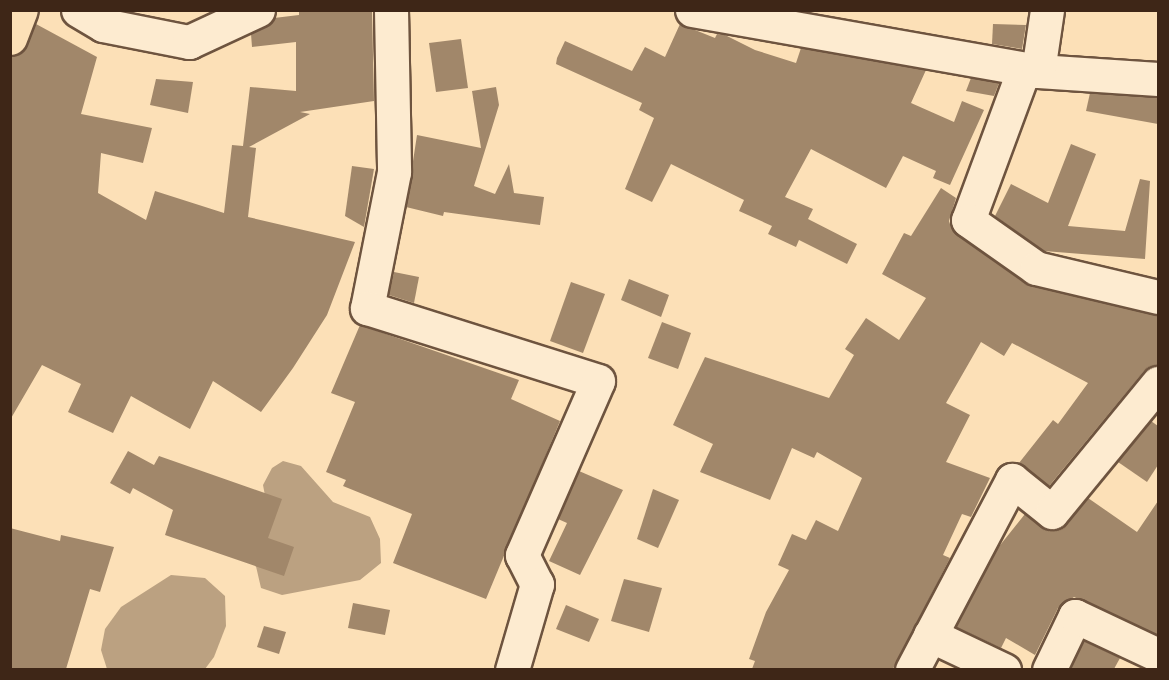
<!DOCTYPE html>
<html>
<head>
<meta charset="utf-8">
<style>
	body { margin:0 }
	#map { position:relative; width:1169px; height:680px; overflow:hidden; background:#fce0b7; font-family:"Libre Caslon Text",serif }
	div>[style] { position:absolute }
	[style*='--x'] { left:calc(var(--x)*1px); top:calc(var(--y)*1px); width:calc(var(--w)*1px); rotate:calc(var(--a)*1deg) }
	.water>* { inset:0; background:#bba181 }
	.building>* { inset:0; background:#a1876a }
	.roads { filter:drop-shadow(2px 0 #6e543f) drop-shadow(-2px 0 #6e543f) drop-shadow(0 2px #6e543f) drop-shadow(0 -2px #6e543f) }
	.minor>* { height:33px; margin:-16.5px; padding:0 16.5px; transform-origin:16.5px; border-radius:16.5px; background:#fdebd0 }
	.primary>* { height:33px; margin:-16.5px; padding:0 16.5px; transform-origin:16.5px; border-radius:16.5px; background:#fce0b7 }
	span { translate:-50% -50%; white-space:nowrap; text-align:center; line-height:1.15; -webkit-text-stroke:4.5px #fdebd0; paint-order:stroke }
	.frame { position:absolute; inset:0; border:12px solid #3e2617; pointer-events:none }
</style>
</head>
<body>
<div id="map">
	<div class="water">
		<i style="clip-path:polygon(283px 461px,301px 466px,333px 502px,370px 517px,380px 539px,381px 563px,360px 580px,282px 595px,261px 588px,255px 562px,266px 501px,263px 485px,272px 468px)"></i>
		<i style="clip-path:polygon(171px 575px,205px 578px,225px 596px,226px 626px,214px 657px,205px 669px,107px 669px,101px 650px,105px 629px,121px 607px)"></i>
	</div>
	<div class="building">
		<i style="clip-path:polygon(299px 10px,372px 10px,374px 101px,300px 112px,310px 114px,249px 147px,256px 148px,248px 217px,355px 242px,327px 315px,293px 368px,261px 412px,213px 381px,190px 429px,131px 396px,113px 433px,68px 412px,81px 384px,42px 365px,10px 420px,10px 56px,22px 52px,36px 24px,97px 57px,81px 114px,152px 128px,143px 163px,101px 153px,98px 193px,146px 220px,155px 191px,224px 213px,232px 145px,243px 146px,250px 87px,296px 91px,296px 42px,252px 47px,251px 34px,274px 18px,299px 15px)"></i>
		<i style="clip-path:polygon(680px 24px,715px 38px,717px 34px,725px 35px,755px 50px,796px 63px,801px 48px,926px 70px,911px 103px,954px 122px,962px 101px,984px 110px,950px 185px,933px 178px,936px 171px,903px 156px,886px 188px,811px 149px,785px 197px,813px 209px,808px 219px,857px 244px,847px 264px,799px 240px,796px 247px,768px 234px,772px 226px,739px 211px,744px 200px,671px 164px,652px 202px,625px 189px,654px 118px,639px 110px,642px 103px,556px 64px,557px 58px,565px 41px,632px 71px,645px 47px,665px 57px)"></i>
		<i style="clip-path:polygon(993px 24px,1026px 25px,1022px 49px,992px 44px)"></i>
		<i style="clip-path:polygon(461px 39px,468px 88px,436px 92px,429px 43px)"></i>
		<i style="clip-path:polygon(971px 78px,999px 83px,994px 96px,966px 91px)"></i>
		<i style="clip-path:polygon(156px 79px,193px 82px,188px 113px,150px 105px)"></i>
		<i style="clip-path:polygon(496px 87px,499px 105px,474px 186px,495px 194px,509px 164px,514px 193px,544px 197px,540px 225px,444px 212px,443px 216px,406px 207px,417px 135px,481px 148px,472px 91px)"></i>
		<i style="clip-path:polygon(1090px 93px,1158px 97px,1158px 124px,1086px 111px)"></i>
		<i style="clip-path:polygon(1071px 144px,1096px 154px,1068px 226px,1125px 231px,1140px 179px,1150px 181px,1145px 259px,1044px 251px,995px 216px,1011px 184px,1048px 203px)"></i>
		<i style="clip-path:polygon(352px 166px,374px 169px,364px 227px,345px 216px)"></i>
		<i style="clip-path:polygon(941px 188px,956px 198px,949px 221px,952px 230px,1025px 283px,1158px 315px,1158px 365px,1144px 371px,1049px 486px,1019px 463px,1053px 420px,1058px 424px,1088px 383px,1012px 343px,1004px 356px,981px 342px,946px 403px,970px 415px,946px 462px,990px 478px,971px 517px,962px 514px,943px 555px,950px 558px,893px 669px,752px 669px,755px 661px,749px 659px,766px 612px,789px 570px,778px 565px,792px 534px,806px 540px,816px 520px,838px 531px,862px 478px,817px 452px,814px 458px,792px 448px,770px 500px,700px 472px,713px 444px,673px 425px,705px 357px,829px 398px,854px 355px,845px 349px,866px 318px,899px 340px,926px 298px,882px 274px,904px 233px,911px 236px)"></i>
		<i style="clip-path:polygon(394px 272px,419px 277px,414px 303px,389px 295px)"></i>
		<i style="clip-path:polygon(629px 279px,669px 295px,661px 317px,621px 300px)"></i>
		<i style="clip-path:polygon(571px 282px,605px 294px,583px 353px,550px 341px)"></i>
		<i style="clip-path:polygon(662px 322px,691px 333px,678px 369px,648px 358px)"></i>
		<i style="clip-path:polygon(360px 325px,519px 380px,511px 399px,560px 421px,486px 599px,393px 563px,412px 514px,343px 486px,346px 480px,326px 472px,355px 402px,331px 393px)"></i>
		<i style="clip-path:polygon(1151px 421px,1158px 426px,1158px 465px,1147px 482px,1118px 462px)"></i>
		<i style="clip-path:polygon(128px 451px,154px 465px,159px 456px,282px 499px,268px 538px,294px 547px,284px 576px,165px 535px,173px 510px,133px 488px,130px 494px,110px 483px)"></i>
		<i style="clip-path:polygon(579px 471px,623px 490px,580px 575px,549px 561px,567px 523px,558px 519px)"></i>
		<i style="clip-path:polygon(653px 489px,679px 500px,658px 548px,637px 539px)"></i>
		<i style="clip-path:polygon(1088px 498px,1137px 532px,1158px 501px,1158px 635px,1074px 597px,1058px 608px,1035px 655px,1006px 638px,1001px 648px,956px 627px,997px 549px,1025px 514px,1041px 527px,1058px 530px)"></i>
		<i style="clip-path:polygon(10px 528px,60px 541px,61px 535px,114px 547px,100px 592px,90px 589px,66px 669px,10px 669px)"></i>
		<i style="clip-path:polygon(624px 579px,662px 588px,649px 632px,611px 621px)"></i>
		<i style="clip-path:polygon(353px 603px,390px 610px,385px 635px,348px 628px)"></i>
		<i style="clip-path:polygon(566px 605px,599px 619px,589px 642px,556px 629px)"></i>
		<i style="clip-path:polygon(264px 626px,286px 632px,279px 654px,257px 647px)"></i>
		<i style="clip-path:polygon(1084px 641px,1120px 658px,1114px 669px,1071px 668px)"></i>
	</div>
	<div class="roads">
		<div class="minor">
			<i style="--x:78;--y:10;--w:29;--a:31"></i>
			<i style="--x:103;--y:25;--w:88;--a:11.2"></i>
			<i style="--x:189;--y:42;--w:76;--a:-24.9"></i>
			<i style="--x:391;--y:10;--w:162;--a:88.9"></i>
			<i style="--x:394;--y:172;--w:139;--a:101.2"></i>
			<i style="--x:367;--y:308;--w:242;--a:17.5"></i>
			<i style="--x:598;--y:381;--w:190;--a:113.6"></i>
			<i style="--x:522;--y:555;--w:33;--a:63"></i>
			<i style="--x:537;--y:584;--w:90;--a:106.2"></i>
			<i style="--x:692;--y:10;--w:351;--a:10"></i>
			<i style="--x:1038;--y:71;--w:120;--a:3.8"></i>
			<i style="--x:1024;--y:69;--w:161;--a:110.3"></i>
			<i style="--x:968;--y:220;--w:83;--a:35.2"></i>
			<i style="--x:1036;--y:268;--w:125;--a:13.4"></i>
			<i style="--x:1038;--y:71;--w:62;--a:-81.6"></i>
			<i style="--x:930;--y:635;--w:82;--a:25.3"></i>
			<i style="--x:912;--y:670;--w:215;--a:-62.2"></i>
			<i style="--x:1012;--y:480;--w:51;--a:38.7"></i>
			<i style="--x:1052;--y:512;--w:167;--a:-50.6"></i>
			<i style="--x:1049;--y:670;--w:60;--a:-64.3"></i>
			<i style="--x:1075;--y:616;--w:92;--a:25.2"></i>
		</div>
		<div class="primary">
			<i style="--x:10;--y:38;--w:30;--a:-69"></i>
		</div>
	</div>
	<div class="frame"></div>
</div>
</body>
</html>
